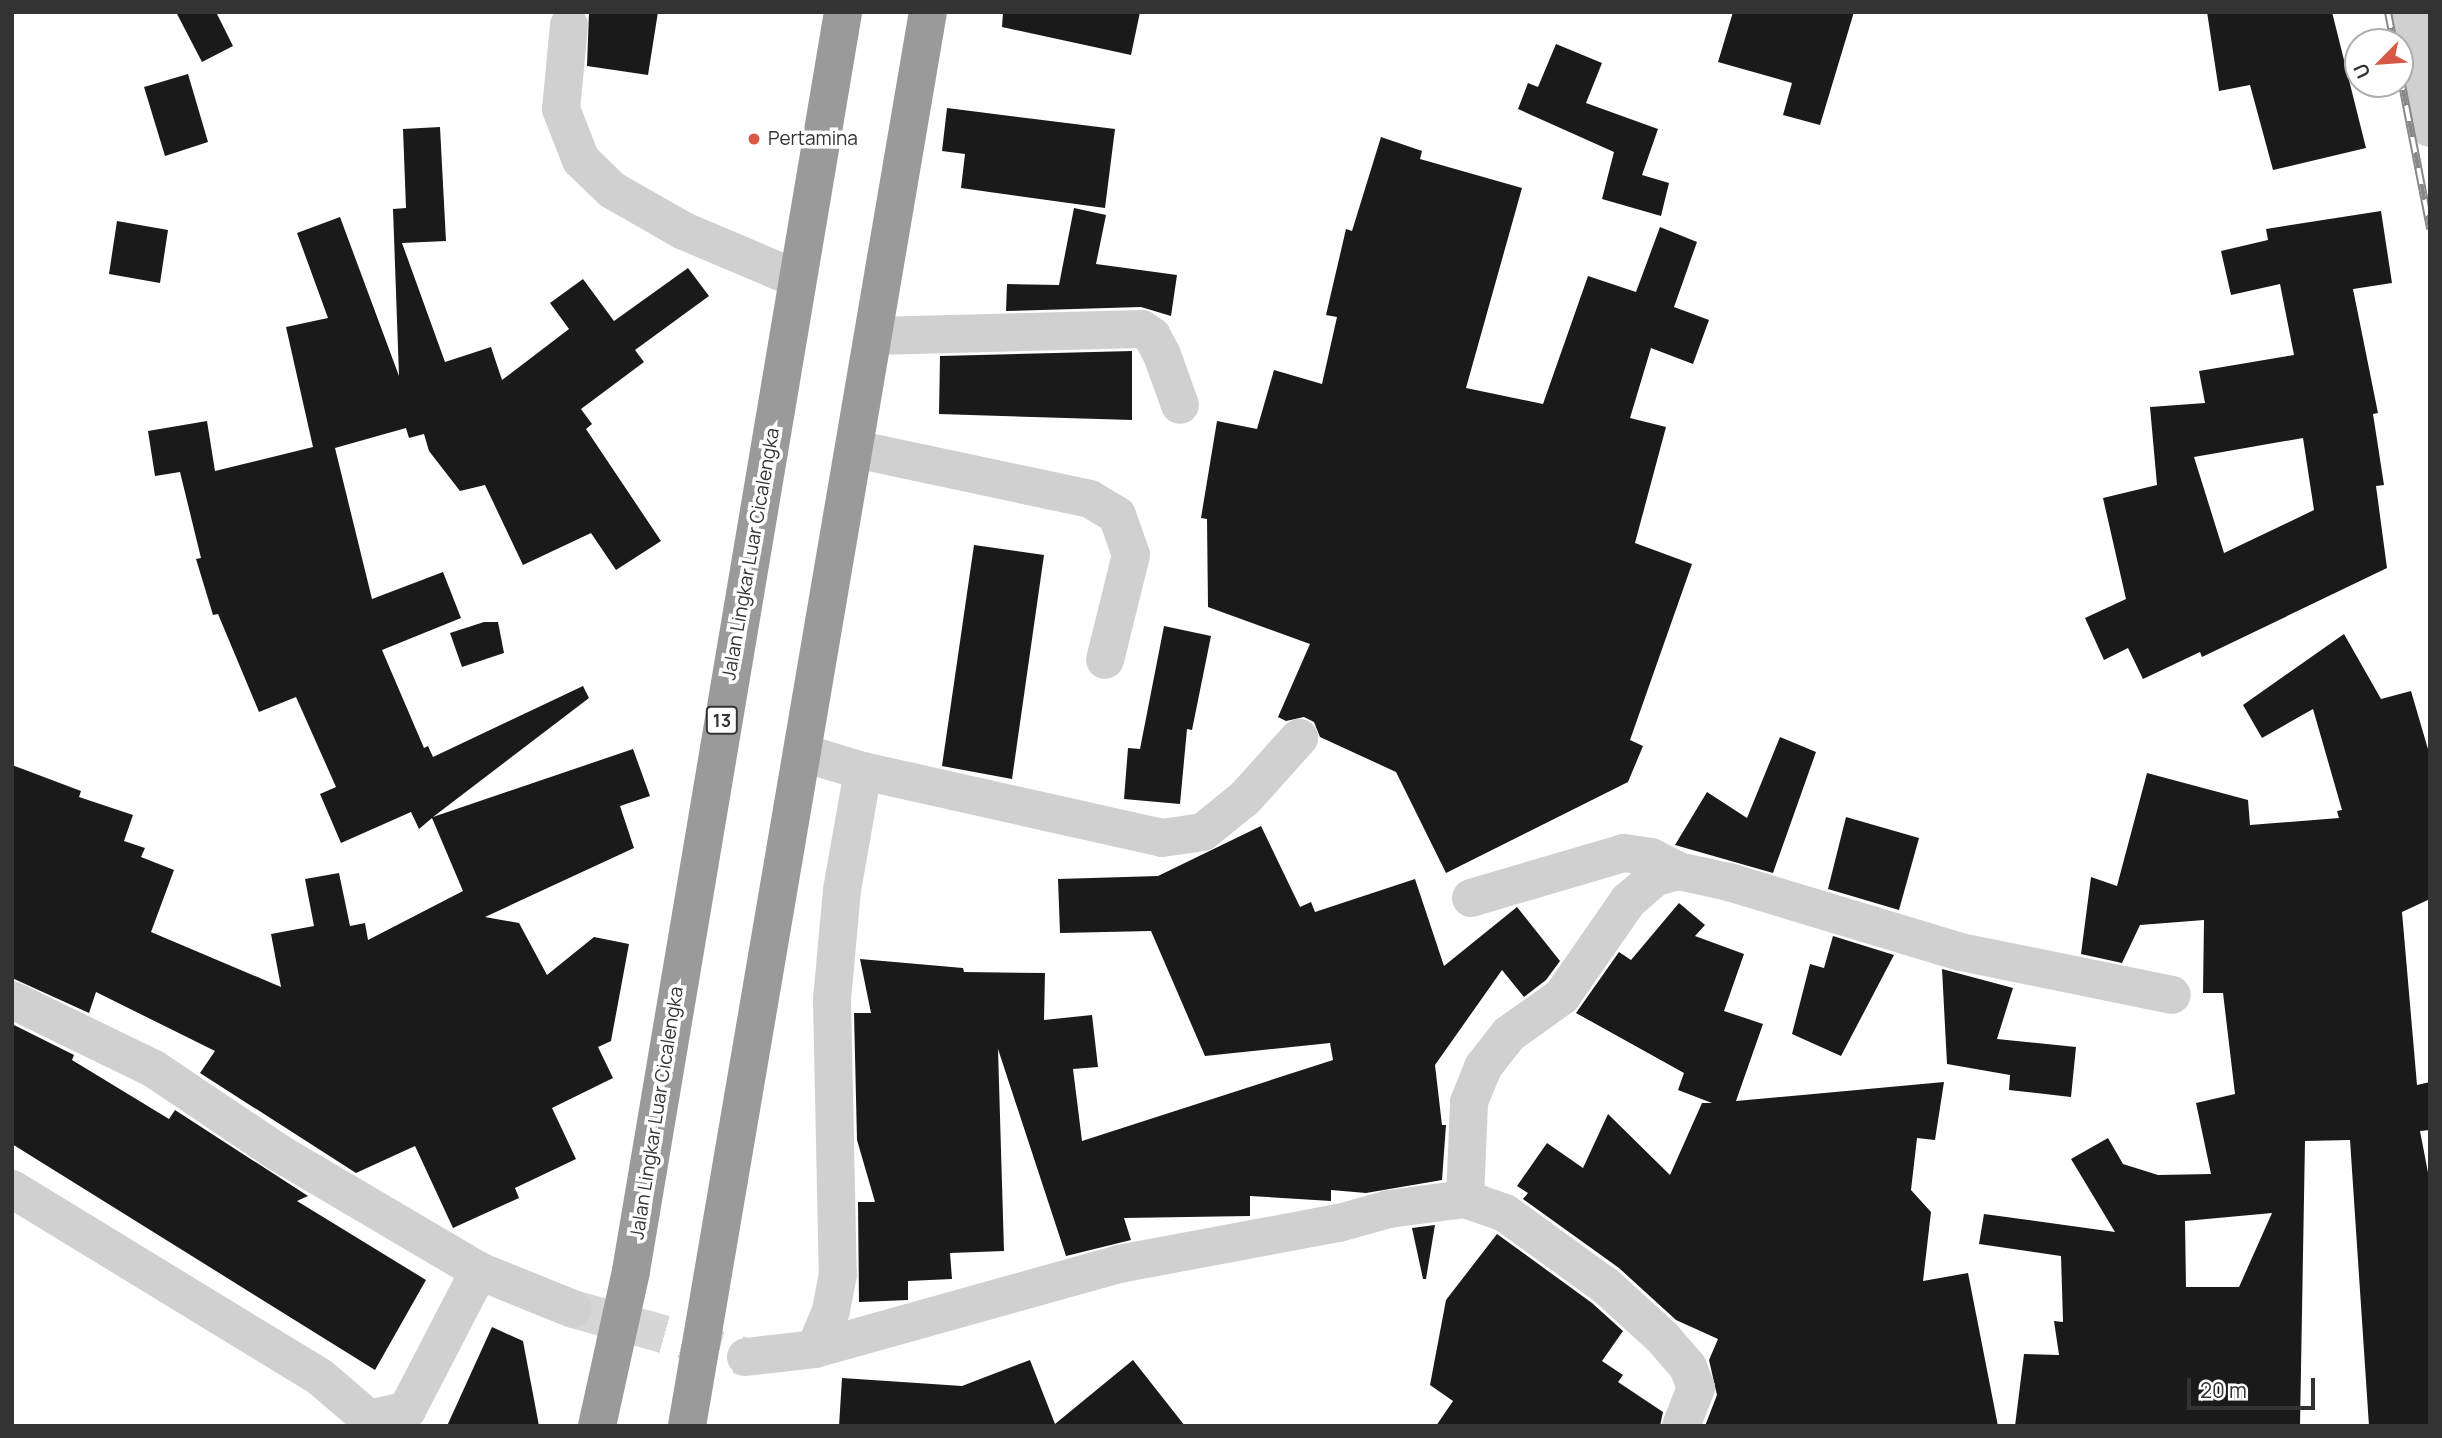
<!DOCTYPE html>
<html>
<head>
<meta charset="utf-8">
<style>
	body { margin:0 }
	#map { position:relative; width:2442px; height:1438px; overflow:hidden; background:#fff; font-family:Manrope,sans-serif }
	div>[style] { position:absolute }
	[style*='--x'] { left:calc(var(--x)*1px); top:calc(var(--y)*1px); width:calc(var(--w)*1px); rotate:calc(var(--a)*1deg) }
	.building>* { inset:0; background:#1a1a1a }
	.minor-tunnel>* { height:38px; margin-top:-19px; transform-origin:0; background:repeating-linear-gradient(90deg,#d6d6d6 0 38px,transparent 0 57px) }
	.minor>* { height:38px; margin:-19px; padding:0 19px; transform-origin:19px; border-radius:19px; background:#d0d0d0 }
	.highway>* { height:38px; margin:-19px; padding:0 19px; transform-origin:19px; border-radius:19px; background:#9a9a9a }
	.rail>* { height:8px; margin-top:-4px; transform-origin:0; background:repeating-linear-gradient(90deg,#fff 0 16px,#888 0 32px); box-sizing:border-box; border-block:2px solid #888 }
	.dots>* { width:19px; height:19px; translate:-50% -50%; box-sizing:border-box; border:4px solid #fff; border-radius:50% }
	span { translate:-50% -50%; white-space:nowrap; text-align:center; line-height:1.15; -webkit-text-stroke:7px #fff; paint-order:stroke }
	.shield-label span { padding:2px 5px; background:#fff; border:2px solid; border-radius:5px; -webkit-text-stroke-width:0 }
	.shield-label { font-size:18px; color:#333; font-weight:700 }
	.poi-label { font-size:19px; color:#333 }
	.left { translate:0 -50%; text-align:left }
	.street-label { font-size:19px; color:#333 }
	.frame { position:absolute; inset:0; border:14px solid #333; pointer-events:none }
	.north { position:absolute; left:2344px; top:28px; width:70px; height:70px; box-sizing:border-box; background:#fff; border:2px solid #adadad; border-radius:50%; rotate:245deg; font-size:19px; font-weight:700; line-height:28px; text-align:center; color:#333 }
	.north::after { content:''; display:block; margin:auto; width:24px; height:32px; background:#d95845; clip-path:polygon(50% 0,100% 100%,50% 72%,0 100%) }
	.scale { position:absolute; left:2187px; top:1378px; width:128px; height:32px; box-sizing:border-box; border:4px solid #333; border-top:0; padding-left:9px; font-size:21px; line-height:24px; white-space:nowrap; color:#333; -webkit-text-stroke:5px #fff; paint-order:stroke }
</style>
</head>
<body>
<div id="map">
	<div class="building">
		<i style="clip-path:polygon(176px 12px,216px 12px,233px 46px,202px 62px)"></i>
		<i style="clip-path:polygon(589px 12px,658px 12px,648px 75px,587px 66px)"></i>
		<i style="clip-path:polygon(1003px 12px,1140px 12px,1131px 55px,1002px 27px)"></i>
		<i style="clip-path:polygon(1733px 12px,1854px 12px,1820px 125px,1783px 115px,1792px 83px,1718px 62px)"></i>
		<i style="clip-path:polygon(2207px 12px,2332px 12px,2366px 148px,2273px 170px,2250px 85px,2219px 91px)"></i>
		<i style="clip-path:polygon(1556px 44px,1602px 63px,1586px 103px,1658px 129px,1642px 175px,1669px 183px,1661px 216px,1602px 199px,1614px 152px,1518px 109px,1528px 83px,1538px 87px)"></i>
		<i style="clip-path:polygon(188px 74px,208px 142px,165px 156px,144px 87px)"></i>
		<i style="clip-path:polygon(947px 108px,1115px 129px,1105px 208px,961px 188px,965px 154px,942px 151px)"></i>
		<i style="clip-path:polygon(440px 127px,446px 241px,402px 243px,445px 362px,491px 347px,502px 380px,569px 329px,550px 303px,583px 279px,614px 321px,688px 268px,709px 296px,635px 350px,644px 362px,581px 409px,592px 424px,586px 429px,661px 541px,616px 570px,591px 533px,523px 565px,485px 485px,460px 491px,429px 451px,424px 434px,409px 438px,406px 428px,335px 448px,372px 599px,443px 572px,461px 618px,382px 650px,424px 748px,428px 746px,433px 757px,583px 686px,589px 698px,433px 817px,633px 749px,650px 796px,620px 806px,634px 848px,485px 917px,519px 923px,547px 975px,594px 937px,629px 944px,611px 1041px,598px 1047px,613px 1078px,552px 1108px,576px 1159px,515px 1188px,519px 1198px,453px 1228px,415px 1146px,356px 1173px,200px 1073px,215px 1051px,96px 992px,89px 1013px,12px 978px,12px 765px,81px 791px,79px 797px,133px 815px,124px 841px,145px 848px,141px 857px,174px 870px,151px 932px,281px 987px,271px 934px,314px 926px,305px 879px,339px 873px,350px 926px,365px 923px,368px 940px,463px 891px,432px 818px,419px 829px,411px 812px,341px 843px,320px 794px,336px 787px,296px 697px,259px 712px,218px 614px,213px 615px,196px 559px,201px 558px,180px 472px,155px 476px,148px 431px,207px 421px,215px 471px,313px 447px,286px 327px,328px 318px,297px 233px,340px 217px,399px 376px,393px 209px,406px 208px,403px 129px)"></i>
		<i style="clip-path:polygon(1381px 137px,1422px 151px,1420px 159px,1522px 188px,1466px 388px,1543px 404px,1588px 276px,1636px 292px,1660px 227px,1697px 242px,1674px 307px,1709px 320px,1693px 364px,1651px 348px,1630px 418px,1666px 427px,1635px 543px,1692px 564px,1630px 740px,1643px 746px,1628px 782px,1446px 873px,1396px 772px,1320px 737px,1314px 722px,1304px 717px,1286px 721px,1278px 717px,1310px 644px,1208px 607px,1207px 519px,1201px 518px,1217px 421px,1257px 429px,1274px 370px,1322px 384px,1337px 317px,1326px 315px,1346px 229px,1352px 231px)"></i>
		<i style="clip-path:polygon(1074px 208px,1106px 215px,1096px 264px,1177px 275px,1171px 316px,1141px 307px,1006px 311px,1007px 284px,1059px 285px)"></i>
		<i style="clip-path:polygon(evenodd,2381px 211px,2392px 283px,2353px 289px,2378px 413px,2373px 414px,2384px 485px,2376px 486px,2387px 568px,2202px 657px,2200px 652px,2143px 679px,2128px 648px,2104px 660px,2085px 618px,2126px 599px,2103px 498px,2157px 485px,2150px 407px,2205px 403px,2199px 371px,2294px 355px,2280px 284px,2231px 295px,2221px 251px,2268px 240px,2266px 229px,2381px 211px,2303px 438px,2314px 510px,2224px 553px,2194px 457px,2303px 438px)"></i>
		<i style="clip-path:polygon(117px 221px,168px 230px,160px 283px,109px 274px)"></i>
		<i style="clip-path:polygon(1132px 351px,1132px 420px,939px 414px,940px 356px)"></i>
		<i style="clip-path:polygon(974px 545px,1044px 555px,1012px 779px,942px 766px)"></i>
		<i style="clip-path:polygon(484px 622px,498px 622px,504px 653px,462px 667px,450px 633px)"></i>
		<i style="clip-path:polygon(1164px 626px,1211px 636px,1192px 730px,1187px 729px,1180px 804px,1124px 799px,1128px 748px,1140px 749px)"></i>
		<i style="clip-path:polygon(evenodd,2344px 634px,2381px 699px,2411px 691px,2430px 756px,2430px 899px,2402px 912px,2417px 1085px,2430px 1082px,2430px 1130px,2420px 1131px,2430px 1183px,2430px 1426px,2369px 1426px,2350px 1140px,2305px 1141px,2300px 1426px,2015px 1426px,2024px 1354px,2059px 1355px,2054px 1321px,2063px 1322px,2061px 1256px,1979px 1244px,1984px 1214px,2115px 1232px,2071px 1159px,2108px 1138px,2123px 1164px,2158px 1175px,2211px 1174px,2196px 1103px,2235px 1094px,2223px 993px,2203px 993px,2204px 920px,2140px 925px,2122px 963px,2081px 954px,2091px 877px,2117px 886px,2147px 773px,2248px 800px,2250px 825px,2339px 818px,2337px 811px,2342px 810px,2313px 709px,2262px 738px,2243px 705px,2344px 634px,2272px 1213px,2239px 1287px,2186px 1287px,2185px 1221px,2272px 1213px)"></i>
		<i style="clip-path:polygon(1780px 737px,1816px 752px,1773px 873px,1675px 845px,1707px 792px,1747px 818px)"></i>
		<i style="clip-path:polygon(1846px 817px,1919px 838px,1899px 910px,1828px 889px)"></i>
		<i style="clip-path:polygon(1261px 826px,1300px 907px,1311px 902px,1315px 912px,1415px 879px,1444px 966px,1517px 907px,1560px 961px,1546px 980px,1524px 997px,1502px 970px,1435px 1065px,1442px 1125px,1446px 1125px,1442px 1180px,1366px 1193px,1331px 1190px,1331px 1201px,1250px 1196px,1250px 1216px,1124px 1218px,1131px 1240px,1066px 1256px,998px 1049px,1004px 1251px,950px 1253px,952px 1279px,908px 1281px,908px 1300px,859px 1302px,858px 1202px,875px 1202px,857px 1140px,854px 1013px,871px 1013px,860px 959px,963px 968px,964px 972px,1045px 973px,1044px 1020px,1092px 1015px,1098px 1067px,1073px 1069px,1082px 1141px,1333px 1060px,1330px 1043px,1205px 1056px,1151px 931px,1060px 933px,1058px 879px,1158px 876px)"></i>
		<i style="clip-path:polygon(1679px 903px,1705px 925px,1695px 936px,1744px 954px,1724px 1011px,1763px 1024px,1736px 1101px,1944px 1082px,1935px 1140px,1917px 1138px,1911px 1190px,1931px 1212px,1923px 1281px,1968px 1273px,1998px 1426px,1705px 1426px,1717px 1395px,1709px 1360px,1718px 1339px,1676px 1320px,1619px 1268px,1523px 1199px,1528px 1193px,1517px 1186px,1547px 1143px,1583px 1168px,1608px 1114px,1670px 1175px,1702px 1103px,1712px 1103px,1678px 1090px,1684px 1073px,1576px 1013px,1619px 952px,1631px 960px)"></i>
		<i style="clip-path:polygon(1833px 936px,1894px 955px,1841px 1056px,1792px 1034px,1810px 964px,1824px 968px)"></i>
		<i style="clip-path:polygon(1942px 969px,2013px 988px,1997px 1039px,2076px 1047px,2071px 1097px,2009px 1090px,2010px 1075px,1947px 1064px)"></i>
		<i style="clip-path:polygon(12px 1024px,74px 1055px,72px 1060px,169px 1119px,175px 1110px,308px 1196px,297px 1201px,426px 1280px,375px 1370px,12px 1144px)"></i>
		<i style="clip-path:polygon(1435px 1225px,1426px 1279px,1423px 1279px,1412px 1228px)"></i>
		<i style="clip-path:polygon(1497px 1234px,1592px 1303px,1623px 1331px,1602px 1361px,1623px 1375px,1618px 1382px,1663px 1412px,1660px 1426px,1436px 1426px,1453px 1401px,1430px 1385px,1446px 1300px)"></i>
		<i style="clip-path:polygon(492px 1327px,523px 1341px,539px 1426px,447px 1426px)"></i>
		<i style="clip-path:polygon(1030px 1360px,1055px 1424px,1133px 1360px,1185px 1426px,839px 1426px,842px 1378px,962px 1386px)"></i>
	</div>
	<div class="minor-tunnel">
		<i style="--x:573;--y:1309;--w:180;--a:15.5"></i>
	</div>
	<div class="minor">
		<i style="--x:2408;--y:12;--w:118;--a:79.3"></i>
		<i style="--x:569;--y:25;--w:84;--a:95.4"></i>
		<i style="--x:561;--y:109;--w:55;--a:68.6"></i>
		<i style="--x:581;--y:160;--w:43;--a:44.1"></i>
		<i style="--x:612;--y:190;--w:83;--a:29.7"></i>
		<i style="--x:684;--y:231;--w:123;--a:23"></i>
		<i style="--x:874;--y:336;--w:268;--a:-1.5"></i>
		<i style="--x:1142;--y:329;--w:12;--a:35"></i>
		<i style="--x:1152;--y:336;--w:21;--a:62"></i>
		<i style="--x:1162;--y:355;--w:53;--a:70.2"></i>
		<i style="--x:855;--y:449;--w:240;--a:12"></i>
		<i style="--x:1090;--y:499;--w:31;--a:31"></i>
		<i style="--x:1117;--y:515;--w:42;--a:70.7"></i>
		<i style="--x:1131;--y:555;--w:108;--a:103.9"></i>
		<i style="--x:803;--y:753;--w:63;--a:16.7"></i>
		<i style="--x:863;--y:771;--w:121;--a:100"></i>
		<i style="--x:842;--y:890;--w:109;--a:95.2"></i>
		<i style="--x:832;--y:999;--w:275;--a:88.8"></i>
		<i style="--x:838;--y:1274;--w:38;--a:101"></i>
		<i style="--x:831;--y:1311;--w:41;--a:112.8"></i>
		<i style="--x:863;--y:771;--w:306;--a:12.6"></i>
		<i style="--x:1162;--y:838;--w:41;--a:-8.3"></i>
		<i style="--x:1203;--y:832;--w:54;--a:-39"></i>
		<i style="--x:1245;--y:798;--w:81;--a:-48"></i>
		<i style="--x:1471;--y:898;--w:159;--a:-16.4"></i>
		<i style="--x:1624;--y:853;--w:27;--a:8"></i>
		<i style="--x:1651;--y:857;--w:30;--a:27"></i>
		<i style="--x:12;--y:1000;--w:158;--a:25.9"></i>
		<i style="--x:154;--y:1069;--w:151;--a:33.9"></i>
		<i style="--x:279;--y:1153;--w:232;--a:30.5"></i>
		<i style="--x:479;--y:1271;--w:101;--a:22"></i>
		<i style="--x:12;--y:1189;--w:361;--a:31.4"></i>
		<i style="--x:320;--y:1377;--w:65;--a:40.6"></i>
		<i style="--x:369;--y:1419;--w:39;--a:-13"></i>
		<i style="--x:407;--y:1410;--w:157;--a:-62.6"></i>
		<i style="--x:1465;--y:1199;--w:97;--a:-87.6"></i>
		<i style="--x:1469;--y:1102;--w:38;--a:-68"></i>
		<i style="--x:1483;--y:1067;--w:42;--a:-51.8"></i>
		<i style="--x:1509;--y:1034;--w:65;--a:-35.6"></i>
		<i style="--x:1562;--y:996;--w:116;--a:-55.2"></i>
		<i style="--x:1628;--y:901;--w:37;--a:-41"></i>
		<i style="--x:1656;--y:877;--w:23;--a:-15"></i>
		<i style="--x:1678;--y:871;--w:52;--a:12.2"></i>
		<i style="--x:1729;--y:882;--w:242;--a:16.8"></i>
		<i style="--x:1961;--y:952;--w:215;--a:11.5"></i>
		<i style="--x:746;--y:1357;--w:69;--a:-6.6"></i>
		<i style="--x:815;--y:1349;--w:316;--a:-15.6"></i>
		<i style="--x:1119;--y:1264;--w:224;--a:-10.6"></i>
		<i style="--x:1339;--y:1223;--w:52;--a:-15.6"></i>
		<i style="--x:1389;--y:1209;--w:77;--a:-7.5"></i>
		<i style="--x:1465;--y:1199;--w:42;--a:19.3"></i>
		<i style="--x:1505;--y:1213;--w:125;--a:35.9"></i>
		<i style="--x:1606;--y:1286;--w:76;--a:42.3"></i>
		<i style="--x:1662;--y:1337;--w:40;--a:49"></i>
		<i style="--x:1688;--y:1367;--w:22;--a:69"></i>
		<i style="--x:1696;--y:1388;--w:41;--a:111.5"></i>
	</div>
	<div class="highway">
		<i style="--x:597;--y:1426;--w:159;--a:-77.6"></i>
		<i style="--x:631;--y:1271;--w:1277;--a:-80.44"></i>
		<i style="--x:687;--y:1426;--w:1434;--a:-80.33"></i>
	</div>
	<div class="rail">
		<i style="--x:2388;--y:12;--w:31;--a:79"></i>
		<i style="--x:2400;--y:74;--w:158;--a:79"></i>
	</div>
	<div class="dots">
		<i style="left:754px;top:139px;background:#d95845"></i>
	</div>
	<div class="shield-label">
		<span style="left:722px;top:720px">13</span>
	</div>
	<div class="poi-label">
		<span class="left" style="left:768px;top:139px">Pertamina</span>
	</div>
	<div class="street-label">
		<span style="left:751px;top:554px;rotate:-80deg">Jalan Lingkar Luar Cicalengka</span>
		<span style="left:657px;top:1113px;rotate:-81deg">Jalan Lingkar Luar Cicalengka</span>
	</div>
	<div class="frame"></div>
	<div class="north">U</div>
	<div class="scale">20 m</div>
</div>
</body>
</html>
